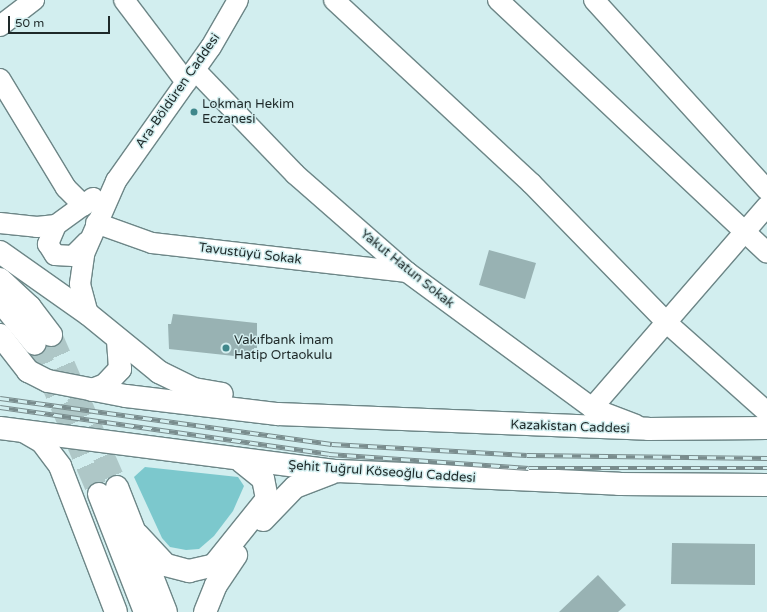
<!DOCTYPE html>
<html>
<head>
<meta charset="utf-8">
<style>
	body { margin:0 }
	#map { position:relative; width:767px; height:612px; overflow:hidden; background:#d2eeef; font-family:"Varela Round",sans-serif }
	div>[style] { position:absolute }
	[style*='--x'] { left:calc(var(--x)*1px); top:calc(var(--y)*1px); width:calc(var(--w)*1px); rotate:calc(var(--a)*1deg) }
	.green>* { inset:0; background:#7cc8cd }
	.building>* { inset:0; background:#98b2b3 }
	.major-tunnel>* { height:22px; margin-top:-11px; transform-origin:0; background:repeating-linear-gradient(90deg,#aec7c7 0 22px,transparent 0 33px) }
	.roads { filter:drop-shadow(1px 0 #6d8687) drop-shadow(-1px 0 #6d8687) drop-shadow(0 1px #6d8687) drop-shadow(0 -1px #6d8687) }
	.minor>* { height:20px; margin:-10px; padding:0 10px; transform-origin:10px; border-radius:10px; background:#fff }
	.major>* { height:22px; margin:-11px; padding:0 11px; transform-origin:11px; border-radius:11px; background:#fff }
	.rail>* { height:4.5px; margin-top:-2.25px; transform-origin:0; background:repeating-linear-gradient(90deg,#d2eeef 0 9px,#798c8d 0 18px); box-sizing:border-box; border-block:1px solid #798c8d }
	.dots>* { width:11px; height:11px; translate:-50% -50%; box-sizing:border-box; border:2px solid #d2eeef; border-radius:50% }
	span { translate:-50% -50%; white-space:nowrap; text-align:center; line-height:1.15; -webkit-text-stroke:3px #d2eeef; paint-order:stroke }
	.street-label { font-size:13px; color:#1e2929 }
	.poi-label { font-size:13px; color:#1e2929 }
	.left { translate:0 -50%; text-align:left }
	.scale { position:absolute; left:8px; top:16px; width:102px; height:18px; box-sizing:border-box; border:2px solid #1e2929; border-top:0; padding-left:5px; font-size:12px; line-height:14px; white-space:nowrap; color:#1e2929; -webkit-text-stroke:3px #d2eeef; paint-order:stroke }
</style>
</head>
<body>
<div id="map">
	<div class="green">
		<i style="clip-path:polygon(145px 467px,238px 477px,244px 486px,233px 511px,214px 536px,199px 549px,186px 550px,170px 547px,162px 538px,134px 477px)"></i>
	</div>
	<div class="building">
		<i style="clip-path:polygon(489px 250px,536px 263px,525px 299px,479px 285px)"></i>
		<i style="clip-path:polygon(173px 314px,257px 323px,257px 348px,254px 348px,253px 358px,169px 349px,168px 324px,171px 324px)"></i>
		<i style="clip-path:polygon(672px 543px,755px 544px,755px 585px,671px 584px)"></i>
		<i style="clip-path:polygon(598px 575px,626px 605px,618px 612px,559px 612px)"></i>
	</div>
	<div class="major-tunnel">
		<i style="--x:51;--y:335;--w:166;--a:66.5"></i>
		<i style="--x:35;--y:344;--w:163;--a:66.9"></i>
	</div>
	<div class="roads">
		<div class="minor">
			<i style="--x:124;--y:0;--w:103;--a:52.9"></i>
			<i style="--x:334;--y:0;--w:269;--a:42.9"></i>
			<i style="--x:531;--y:183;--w:195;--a:45.8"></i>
			<i style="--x:667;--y:323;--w:134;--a:41.7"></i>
			<i style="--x:498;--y:0;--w:369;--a:43.2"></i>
			<i style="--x:594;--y:0;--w:257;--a:47.7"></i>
			<i style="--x:0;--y:26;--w:43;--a:-37.4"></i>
			<i style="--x:195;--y:70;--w:144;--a:46.1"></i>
			<i style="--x:295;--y:174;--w:149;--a:41.2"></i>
			<i style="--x:407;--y:272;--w:230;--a:36.3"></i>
			<i style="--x:592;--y:408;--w:47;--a:21.1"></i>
			<i style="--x:0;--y:79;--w:127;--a:58.8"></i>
			<i style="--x:66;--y:188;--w:25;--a:45"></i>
			<i style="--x:0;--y:223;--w:37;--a:6"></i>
			<i style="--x:37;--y:227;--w:19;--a:-6"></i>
			<i style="--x:56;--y:225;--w:46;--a:-36.1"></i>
			<i style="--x:96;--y:223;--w:59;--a:19.7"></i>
			<i style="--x:152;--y:243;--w:257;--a:6.5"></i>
			<i style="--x:56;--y:225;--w:21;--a:113"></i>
			<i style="--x:48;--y:244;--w:13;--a:58"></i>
			<i style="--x:55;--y:255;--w:18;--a:3"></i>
			<i style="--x:73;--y:256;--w:20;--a:-45"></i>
			<i style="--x:88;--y:314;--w:31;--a:-105"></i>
			<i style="--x:80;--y:284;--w:30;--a:-82"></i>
			<i style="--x:84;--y:254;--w:80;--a:-66.3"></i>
			<i style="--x:116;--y:181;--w:164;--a:-54.7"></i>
			<i style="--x:211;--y:47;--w:54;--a:-60.1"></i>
			<i style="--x:592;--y:408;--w:267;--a:-49.1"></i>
		</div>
		<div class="major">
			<i style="--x:0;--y:252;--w:108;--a:35.2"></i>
			<i style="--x:88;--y:314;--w:92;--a:39.2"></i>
			<i style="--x:159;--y:372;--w:39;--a:26"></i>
			<i style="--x:194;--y:389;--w:28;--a:10"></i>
			<i style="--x:0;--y:279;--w:41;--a:43"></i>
			<i style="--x:30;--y:307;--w:35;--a:53"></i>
			<i style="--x:0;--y:301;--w:55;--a:50.9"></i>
			<i style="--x:0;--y:335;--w:46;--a:52.1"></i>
			<i style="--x:28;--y:371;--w:22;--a:27"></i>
			<i style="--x:48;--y:381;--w:79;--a:10.9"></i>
			<i style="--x:126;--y:396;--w:153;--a:6.8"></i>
			<i style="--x:278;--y:414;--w:370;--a:2.3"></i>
			<i style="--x:648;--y:429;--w:119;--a:-0.5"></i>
			<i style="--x:92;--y:390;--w:14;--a:-21"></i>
			<i style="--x:105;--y:385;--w:22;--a:-47"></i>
			<i style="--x:120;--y:369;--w:29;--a:-94"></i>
			<i style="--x:0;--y:428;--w:341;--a:7.3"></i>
			<i style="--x:338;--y:471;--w:281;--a:2.6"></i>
			<i style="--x:619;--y:484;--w:148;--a:0.4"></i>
			<i style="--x:25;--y:432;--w:20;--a:30"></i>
			<i style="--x:42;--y:442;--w:30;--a:53"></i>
			<i style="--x:60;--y:466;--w:156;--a:69"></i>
			<i style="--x:117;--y:487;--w:134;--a:68.6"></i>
			<i style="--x:99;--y:494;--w:127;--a:68.7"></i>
			<i style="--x:263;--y:520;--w:46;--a:-45.9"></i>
			<i style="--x:295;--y:487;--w:39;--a:-21"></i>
			<i style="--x:138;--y:535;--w:41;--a:47"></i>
			<i style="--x:166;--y:565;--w:24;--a:15"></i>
			<i style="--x:189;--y:571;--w:26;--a:-13"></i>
			<i style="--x:214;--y:565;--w:85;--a:-51.2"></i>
			<i style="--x:267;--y:499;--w:20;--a:-101"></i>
			<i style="--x:263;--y:479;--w:28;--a:-141"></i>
			<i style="--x:205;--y:612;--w:29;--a:-68"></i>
			<i style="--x:216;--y:585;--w:36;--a:-56"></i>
		</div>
	</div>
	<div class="rail">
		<i style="--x:0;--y:398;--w:335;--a:7.9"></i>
		<i style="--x:332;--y:444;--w:195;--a:3.2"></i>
		<i style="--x:527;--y:455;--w:240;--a:0.7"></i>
		<i style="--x:0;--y:407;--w:332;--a:8.1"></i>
		<i style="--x:329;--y:454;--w:200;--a:4"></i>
		<i style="--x:529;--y:468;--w:238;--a:0"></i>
	</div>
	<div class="dots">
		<i style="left:194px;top:112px;background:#3f878b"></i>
		<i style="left:226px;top:348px;background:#3f878b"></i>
	</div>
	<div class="street-label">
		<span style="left:178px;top:91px;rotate:-55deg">Ara-Böldüren Caddesi</span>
		<span style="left:250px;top:254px;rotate:7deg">Tavustüyü Sokak</span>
		<span style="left:407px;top:269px;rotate:39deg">Yakut Hatun Sokak</span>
		<span style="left:570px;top:427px;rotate:2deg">Kazakistan Caddesi</span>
		<span style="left:382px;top:472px;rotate:4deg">Şehit Tuğrul Köseoğlu Caddesi</span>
	</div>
	<div class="poi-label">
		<span class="left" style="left:202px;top:112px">Lokman Hekim<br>Eczanesi</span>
		<span class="left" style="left:234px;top:348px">Vakıfbank İmam<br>Hatip Ortaokulu</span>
	</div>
	<div class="scale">50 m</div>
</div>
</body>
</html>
